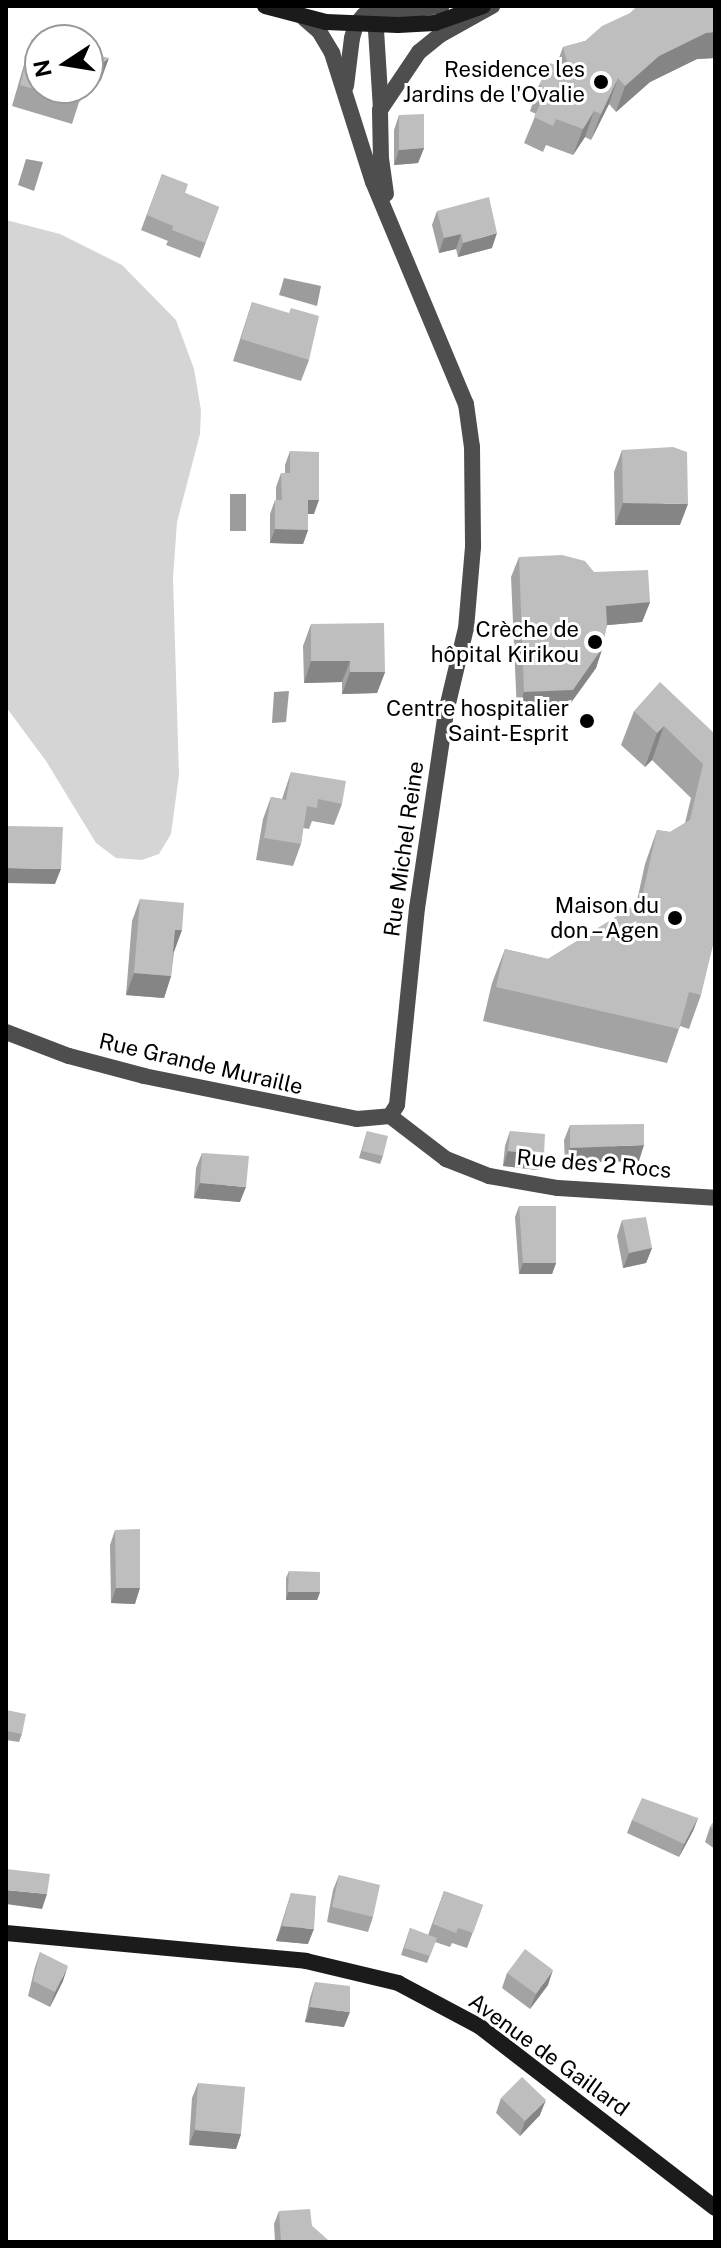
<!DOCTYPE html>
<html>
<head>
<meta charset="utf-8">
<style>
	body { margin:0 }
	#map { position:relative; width:721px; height:2248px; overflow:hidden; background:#fff; font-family:"Public Sans",sans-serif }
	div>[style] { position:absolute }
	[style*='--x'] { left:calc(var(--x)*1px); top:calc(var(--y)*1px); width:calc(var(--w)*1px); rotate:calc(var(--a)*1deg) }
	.green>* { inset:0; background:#d5d5d5 }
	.water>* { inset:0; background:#9c9c9c }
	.street>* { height:16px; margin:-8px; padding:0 8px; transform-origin:8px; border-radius:8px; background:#4e4e4e }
	.secondary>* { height:16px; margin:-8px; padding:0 8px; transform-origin:8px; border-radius:8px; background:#1b1b1b }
	.wall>* { inset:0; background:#a3a3a3 }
	.shaded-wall>* { inset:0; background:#858585 }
	.building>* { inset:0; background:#bebebe }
	.dots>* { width:22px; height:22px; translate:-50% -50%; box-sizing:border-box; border:4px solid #fff; border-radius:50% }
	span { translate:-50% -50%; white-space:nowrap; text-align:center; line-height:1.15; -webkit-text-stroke:6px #fff; paint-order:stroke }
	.poi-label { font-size:22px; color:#000 }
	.right { translate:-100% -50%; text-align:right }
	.street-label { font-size:22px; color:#000 }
	.frame { position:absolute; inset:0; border:8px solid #000; pointer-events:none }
	.north { position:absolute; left:24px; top:24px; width:80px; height:80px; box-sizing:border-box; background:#fff; border:2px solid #999; border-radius:50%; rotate:258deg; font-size:22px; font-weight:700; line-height:32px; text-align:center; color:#000 }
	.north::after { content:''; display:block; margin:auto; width:28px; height:36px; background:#000; clip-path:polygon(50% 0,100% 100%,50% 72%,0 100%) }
</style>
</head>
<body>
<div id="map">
	<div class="green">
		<i style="clip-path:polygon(6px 220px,60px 234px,122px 265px,176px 320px,194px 369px,201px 410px,200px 434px,177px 522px,173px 578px,179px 775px,171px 834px,159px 854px,142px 860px,116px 858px,96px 843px,46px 761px,6px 707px)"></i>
	</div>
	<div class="water">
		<i style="clip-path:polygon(26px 159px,43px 162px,34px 191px,18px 185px)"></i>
		<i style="clip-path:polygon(284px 278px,321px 286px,317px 306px,279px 295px)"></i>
		<i style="clip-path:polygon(230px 494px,246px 494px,246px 531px,230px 531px)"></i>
		<i style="clip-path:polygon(289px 691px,286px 722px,272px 723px,274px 692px)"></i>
	</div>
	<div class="street">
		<i style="--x:368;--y:14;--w:18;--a:63"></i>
		<i style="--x:376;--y:30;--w:79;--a:86.4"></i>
		<i style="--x:305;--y:19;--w:18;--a:41"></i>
		<i style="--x:319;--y:31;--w:26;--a:59"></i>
		<i style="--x:332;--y:53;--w:135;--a:72.4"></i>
		<i style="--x:373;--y:182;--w:241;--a:67.3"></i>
		<i style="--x:466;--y:404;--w:43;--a:82.1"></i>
		<i style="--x:472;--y:447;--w:100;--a:89.4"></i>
		<i style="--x:473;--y:547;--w:81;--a:94.9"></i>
		<i style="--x:466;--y:628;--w:86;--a:103.4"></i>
		<i style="--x:446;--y:712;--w:198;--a:98.4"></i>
		<i style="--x:417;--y:908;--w:198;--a:95.8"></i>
		<i style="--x:397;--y:1105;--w:13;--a:122"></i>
		<i style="--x:346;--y:86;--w:48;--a:-82.9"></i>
		<i style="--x:352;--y:38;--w:15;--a:-74"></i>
		<i style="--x:356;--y:24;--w:12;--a:-48"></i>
		<i style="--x:364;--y:15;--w:78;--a:-6.7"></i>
		<i style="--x:386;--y:194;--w:35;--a:-98"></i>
		<i style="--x:381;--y:159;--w:49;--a:-91.2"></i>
		<i style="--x:380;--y:110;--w:70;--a:-56.1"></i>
		<i style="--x:419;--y:52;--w:27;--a:-39"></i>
		<i style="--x:440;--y:35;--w:60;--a:-29.1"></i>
		<i style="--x:6;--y:1032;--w:67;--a:20.9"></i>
		<i style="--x:69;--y:1056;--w:78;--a:14.9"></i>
		<i style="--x:144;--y:1076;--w:217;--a:11.4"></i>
		<i style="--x:357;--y:1119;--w:33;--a:-5"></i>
		<i style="--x:390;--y:1116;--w:71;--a:37.5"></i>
		<i style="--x:446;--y:1159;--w:46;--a:21.6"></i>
		<i style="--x:489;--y:1176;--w:70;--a:9.9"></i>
		<i style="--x:558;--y:1188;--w:157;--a:3.6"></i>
	</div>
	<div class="secondary">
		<i style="--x:265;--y:6;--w:63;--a:14.7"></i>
		<i style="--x:326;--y:22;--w:72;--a:2.4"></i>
		<i style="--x:398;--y:25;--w:37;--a:-3"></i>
		<i style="--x:435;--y:23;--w:51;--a:-19.5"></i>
		<i style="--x:6;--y:1933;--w:301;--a:5.3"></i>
		<i style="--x:306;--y:1961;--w:95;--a:13.4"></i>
		<i style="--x:398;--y:1983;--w:92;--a:28"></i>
		<i style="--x:479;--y:2026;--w:298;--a:37.6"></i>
	</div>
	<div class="wall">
		<i style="clip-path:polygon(715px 6px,715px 58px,697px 59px,650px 82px,616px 112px,609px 104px,591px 140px,585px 137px,573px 155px,546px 145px,543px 152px,524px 143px,536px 114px,530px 111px,539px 85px,556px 66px,563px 47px)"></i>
		<i style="clip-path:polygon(32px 39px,101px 80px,82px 93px,72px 124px,12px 106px,25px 61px)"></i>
		<i style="clip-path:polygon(399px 115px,424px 148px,418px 163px,394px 165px,394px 130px)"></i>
		<i style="clip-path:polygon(162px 174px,185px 193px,219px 207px,200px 258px,166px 245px,168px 241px,141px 230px)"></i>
		<i style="clip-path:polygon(437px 211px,492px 248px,458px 257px,456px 249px,439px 253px,432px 225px)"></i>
		<i style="clip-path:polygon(252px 302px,309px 360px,301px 381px,233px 361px)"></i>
		<i style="clip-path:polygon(622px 450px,680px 525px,615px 525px,614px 472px)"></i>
		<i style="clip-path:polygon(290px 451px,314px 514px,308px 514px,308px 530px,303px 544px,270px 543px,270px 514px,275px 500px,276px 500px,276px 487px,281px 473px,285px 473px,285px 465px)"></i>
		<i style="clip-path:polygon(519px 557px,594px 572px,650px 602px,642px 622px,607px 625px,596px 668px,565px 711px,517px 713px,511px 577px)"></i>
		<i style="clip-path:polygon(311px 624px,385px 672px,377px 693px,342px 694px,342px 682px,304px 683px,303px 646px)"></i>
		<i style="clip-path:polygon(634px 711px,715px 734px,701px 995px,689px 1029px,680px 1026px,667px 1063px,483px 1021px,492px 983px,505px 949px,548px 959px,636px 905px,645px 864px,657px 830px,670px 832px,685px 823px,691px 798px,652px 760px,645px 767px,621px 745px)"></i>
		<i style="clip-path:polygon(291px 772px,342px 804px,334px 825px,312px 821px,309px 829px,303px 828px,301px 844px,293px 866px,256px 860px,263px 819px,271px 797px,282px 799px)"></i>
		<i style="clip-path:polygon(140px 899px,174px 952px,171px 976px,164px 998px,126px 995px,132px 921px)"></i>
		<i style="clip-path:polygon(570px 1125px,639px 1161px,565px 1163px,564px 1140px)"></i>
		<i style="clip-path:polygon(367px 1131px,383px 1156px,380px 1164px,359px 1158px)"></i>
		<i style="clip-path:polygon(510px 1131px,544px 1155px,538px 1170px,503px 1166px,505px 1146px)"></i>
		<i style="clip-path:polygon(202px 1153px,240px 1202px,194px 1198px,196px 1168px)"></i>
		<i style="clip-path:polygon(519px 1206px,556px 1263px,552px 1274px,519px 1274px,515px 1217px)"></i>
		<i style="clip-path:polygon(622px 1220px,652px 1248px,646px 1263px,623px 1268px,617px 1236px)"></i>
		<i style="clip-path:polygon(115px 1530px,135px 1604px,111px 1603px,110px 1545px)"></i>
		<i style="clip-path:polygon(289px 1571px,320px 1592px,317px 1600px,286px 1600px,286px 1578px)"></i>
		<i style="clip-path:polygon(6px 1710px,22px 1734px,19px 1742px,6px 1740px)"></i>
		<i style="clip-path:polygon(698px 1818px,693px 1831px,679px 1857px,627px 1833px,632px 1820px)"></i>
		<i style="clip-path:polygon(715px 1820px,715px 1849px,705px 1842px,710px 1827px)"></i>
		<i style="clip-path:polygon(339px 1875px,373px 1917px,368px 1932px,327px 1922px,333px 1890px)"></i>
		<i style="clip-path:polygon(444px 1891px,483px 1905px,467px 1948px,452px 1943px,450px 1947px,435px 1942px,427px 1963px,401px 1955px,410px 1928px,428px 1935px)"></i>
		<i style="clip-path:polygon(291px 1893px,308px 1944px,276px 1941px)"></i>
		<i style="clip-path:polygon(40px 1952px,63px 1981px,50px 2007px,28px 1996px,35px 1967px)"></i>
		<i style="clip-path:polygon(507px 1973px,548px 1985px,530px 2009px,502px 1988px)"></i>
		<i style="clip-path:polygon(315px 1982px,344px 2027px,305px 2022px,310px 1998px)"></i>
		<i style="clip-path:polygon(198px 2083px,241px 2134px,236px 2149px,189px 2145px,192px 2098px)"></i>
		<i style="clip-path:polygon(501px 2098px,540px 2115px,520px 2136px,496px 2113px)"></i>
		<i style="clip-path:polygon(279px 2211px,312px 2226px,330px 2242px,275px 2242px,274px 2224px)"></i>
	</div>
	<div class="shaded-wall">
		<i style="clip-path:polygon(715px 32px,715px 58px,697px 59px,650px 82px,616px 112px,625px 86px,659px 56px,706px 33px)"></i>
		<i style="clip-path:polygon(109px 58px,101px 80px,80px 95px,83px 88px,88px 88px,88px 73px)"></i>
		<i style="clip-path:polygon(618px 78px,609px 104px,591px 140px,601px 114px)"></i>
		<i style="clip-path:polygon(594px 111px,585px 137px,573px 155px,583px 129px)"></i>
		<i style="clip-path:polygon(424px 148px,418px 163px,394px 165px,399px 150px)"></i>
		<i style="clip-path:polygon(497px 233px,492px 248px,458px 257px,463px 243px)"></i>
		<i style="clip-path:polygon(461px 234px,456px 249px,439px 253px,444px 238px)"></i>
		<i style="clip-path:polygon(308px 500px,319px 500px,314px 514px,303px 514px)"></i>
		<i style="clip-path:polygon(623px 503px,688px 504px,680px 525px,615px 525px)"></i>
		<i style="clip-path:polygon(275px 529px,308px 530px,303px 544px,270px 543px)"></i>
		<i style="clip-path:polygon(650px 602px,642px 622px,598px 626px,606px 606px)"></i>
		<i style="clip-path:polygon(603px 647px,596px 668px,565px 711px,517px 713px,524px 692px)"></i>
		<i style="clip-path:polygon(311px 661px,350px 661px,342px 682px,304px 683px)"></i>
		<i style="clip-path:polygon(350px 672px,385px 672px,377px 693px,342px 694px)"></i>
		<i style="clip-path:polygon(664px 726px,652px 760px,645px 767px,657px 733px)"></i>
		<i style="clip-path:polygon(6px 868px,61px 869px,55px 884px,6px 883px)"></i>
		<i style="clip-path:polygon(175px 930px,182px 930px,174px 952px,167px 952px)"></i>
		<i style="clip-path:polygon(134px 973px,171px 976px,164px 998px,126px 995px)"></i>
		<i style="clip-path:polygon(644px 1145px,639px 1161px,565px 1163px,570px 1148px)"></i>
		<i style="clip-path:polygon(508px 1151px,544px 1155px,538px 1170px,503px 1166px)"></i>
		<i style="clip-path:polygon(200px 1183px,246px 1187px,240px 1202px,194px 1198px)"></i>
		<i style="clip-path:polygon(652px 1248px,646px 1263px,623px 1268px,629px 1253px)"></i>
		<i style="clip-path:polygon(523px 1263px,556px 1263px,552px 1274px,519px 1274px)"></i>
		<i style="clip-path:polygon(116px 1588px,140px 1588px,135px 1604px,111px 1603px)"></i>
		<i style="clip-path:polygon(288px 1592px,320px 1592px,317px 1600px,286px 1600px)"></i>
		<i style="clip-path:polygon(698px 1818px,693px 1831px,679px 1857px,684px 1844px)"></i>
		<i style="clip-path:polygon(6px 1890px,47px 1894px,42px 1909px,6px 1904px)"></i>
		<i style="clip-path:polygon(282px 1926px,314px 1929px,308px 1944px,276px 1941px)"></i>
		<i style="clip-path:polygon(68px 1966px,63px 1981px,50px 2007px,55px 1992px)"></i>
		<i style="clip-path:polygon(553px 1970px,548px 1985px,530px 2009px,536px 1994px)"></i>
		<i style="clip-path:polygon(310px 2007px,350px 2012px,344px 2027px,305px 2022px)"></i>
		<i style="clip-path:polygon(546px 2100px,540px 2115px,520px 2136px,525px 2121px)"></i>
		<i style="clip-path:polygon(195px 2130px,241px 2134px,236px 2149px,189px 2145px)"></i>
	</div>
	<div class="building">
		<i style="clip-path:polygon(637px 6px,715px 6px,715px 32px,706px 33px,659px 56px,625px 86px,618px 78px,601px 114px,594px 111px,583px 129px,556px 119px,553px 126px,534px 117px,547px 89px,539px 85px,550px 63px,570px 72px,563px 47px,585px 41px,602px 26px,630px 13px)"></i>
		<i style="clip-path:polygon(32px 39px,40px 41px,40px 88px,84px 88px,80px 102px,20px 85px)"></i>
		<i style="clip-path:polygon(88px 53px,109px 58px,88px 73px)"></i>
		<i style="clip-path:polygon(424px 114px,424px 148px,399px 150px,399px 115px)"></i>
		<i style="clip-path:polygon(162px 174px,188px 184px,185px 193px,219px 207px,205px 243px,172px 230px,173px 226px,147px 215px)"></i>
		<i style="clip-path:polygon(489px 197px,497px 233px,463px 243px,461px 234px,444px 238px,437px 211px)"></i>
		<i style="clip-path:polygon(252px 302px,289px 313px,291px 308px,319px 316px,309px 360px,241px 339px)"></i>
		<i style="clip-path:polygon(673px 447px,687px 452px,688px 504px,623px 503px,622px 450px)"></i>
		<i style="clip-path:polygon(290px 451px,319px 452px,319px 500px,308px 500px,308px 530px,275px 529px,275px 500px,282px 500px,281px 473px,290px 473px)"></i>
		<i style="clip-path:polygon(562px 555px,585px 561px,594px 572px,648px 570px,650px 602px,606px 606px,607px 624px,603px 647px,573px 690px,524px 692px,519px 557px)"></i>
		<i style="clip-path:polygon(384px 623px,385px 672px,350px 672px,350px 661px,311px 661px,311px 624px)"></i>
		<i style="clip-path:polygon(660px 682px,715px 734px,715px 914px,714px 920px,715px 921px,715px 937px,701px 995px,689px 992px,679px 1029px,496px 987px,505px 949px,548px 959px,641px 901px,657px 830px,670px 832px,690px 820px,703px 764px,664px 726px,657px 733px,634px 711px)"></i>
		<i style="clip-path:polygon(291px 772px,346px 781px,342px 804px,318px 799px,317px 808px,307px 806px,301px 844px,264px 838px,271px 797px,286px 800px)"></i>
		<i style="clip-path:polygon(6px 826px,63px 827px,61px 869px,6px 868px)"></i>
		<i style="clip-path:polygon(140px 899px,184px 903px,182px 930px,175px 930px,171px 976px,134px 973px)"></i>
		<i style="clip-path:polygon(644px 1124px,644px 1145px,570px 1148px,570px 1125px)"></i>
		<i style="clip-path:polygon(367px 1131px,388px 1136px,383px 1156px,362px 1151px)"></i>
		<i style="clip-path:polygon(510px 1131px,545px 1134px,544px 1155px,508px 1151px)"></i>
		<i style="clip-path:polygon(202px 1153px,249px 1156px,246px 1187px,200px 1183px)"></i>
		<i style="clip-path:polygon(519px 1206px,556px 1206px,556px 1263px,523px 1263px)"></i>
		<i style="clip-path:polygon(646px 1217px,652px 1248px,629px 1253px,622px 1220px)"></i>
		<i style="clip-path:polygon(140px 1529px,140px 1588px,116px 1588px,115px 1530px)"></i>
		<i style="clip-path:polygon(289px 1571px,320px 1572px,320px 1592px,288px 1592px)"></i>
		<i style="clip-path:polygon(6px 1710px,26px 1714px,22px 1734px,6px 1731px)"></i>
		<i style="clip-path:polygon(642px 1798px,698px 1818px,684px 1844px,632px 1820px)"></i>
		<i style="clip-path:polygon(715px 1820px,715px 1830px,710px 1827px)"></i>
		<i style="clip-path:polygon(6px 1869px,50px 1874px,47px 1894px,6px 1890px)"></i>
		<i style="clip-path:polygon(339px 1875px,380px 1885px,373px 1917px,332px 1907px)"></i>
		<i style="clip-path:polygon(444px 1891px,483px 1905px,473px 1933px,458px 1928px,456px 1933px,433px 1924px)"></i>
		<i style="clip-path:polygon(291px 1893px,316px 1896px,314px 1929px,282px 1926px)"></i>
		<i style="clip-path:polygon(410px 1928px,437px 1938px,430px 1956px,404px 1948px)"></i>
		<i style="clip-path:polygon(525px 1949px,553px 1970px,536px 1994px,507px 1973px)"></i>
		<i style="clip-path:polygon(40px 1952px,68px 1966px,55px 1992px,33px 1981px)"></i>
		<i style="clip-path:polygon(315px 1982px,350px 1986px,350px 2012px,310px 2007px)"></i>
		<i style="clip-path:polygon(522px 2077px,546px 2100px,525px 2121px,501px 2098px)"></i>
		<i style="clip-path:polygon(198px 2083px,245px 2087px,241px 2134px,195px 2130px)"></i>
		<i style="clip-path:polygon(310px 2209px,312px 2226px,330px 2242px,281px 2242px,279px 2211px)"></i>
	</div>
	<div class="dots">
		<i style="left:601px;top:82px;background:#000"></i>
		<i style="left:595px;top:642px;background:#000"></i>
		<i style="left:587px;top:721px;background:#000"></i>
		<i style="left:675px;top:918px;background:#000"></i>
	</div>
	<div class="poi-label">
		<span class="right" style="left:585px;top:82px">Residence les<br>Jardins de l'Ovalie</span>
		<span class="right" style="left:579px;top:642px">Crèche de<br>hôpital Kirikou</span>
		<span class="right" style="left:569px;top:721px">Centre hospitalier<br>Saint-Esprit</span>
		<span class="right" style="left:659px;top:918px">Maison du<br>don – Agen</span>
	</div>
	<div class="street-label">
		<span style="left:404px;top:849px;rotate:-82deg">Rue Michel Reine</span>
		<span style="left:201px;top:1064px;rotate:13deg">Rue Grande Muraille</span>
		<span style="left:594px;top:1164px;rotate:5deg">Rue des 2 Rocs</span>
		<span style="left:549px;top:2055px;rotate:36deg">Avenue de Gaillard</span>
	</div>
	<div class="frame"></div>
	<div class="north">N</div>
</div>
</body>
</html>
